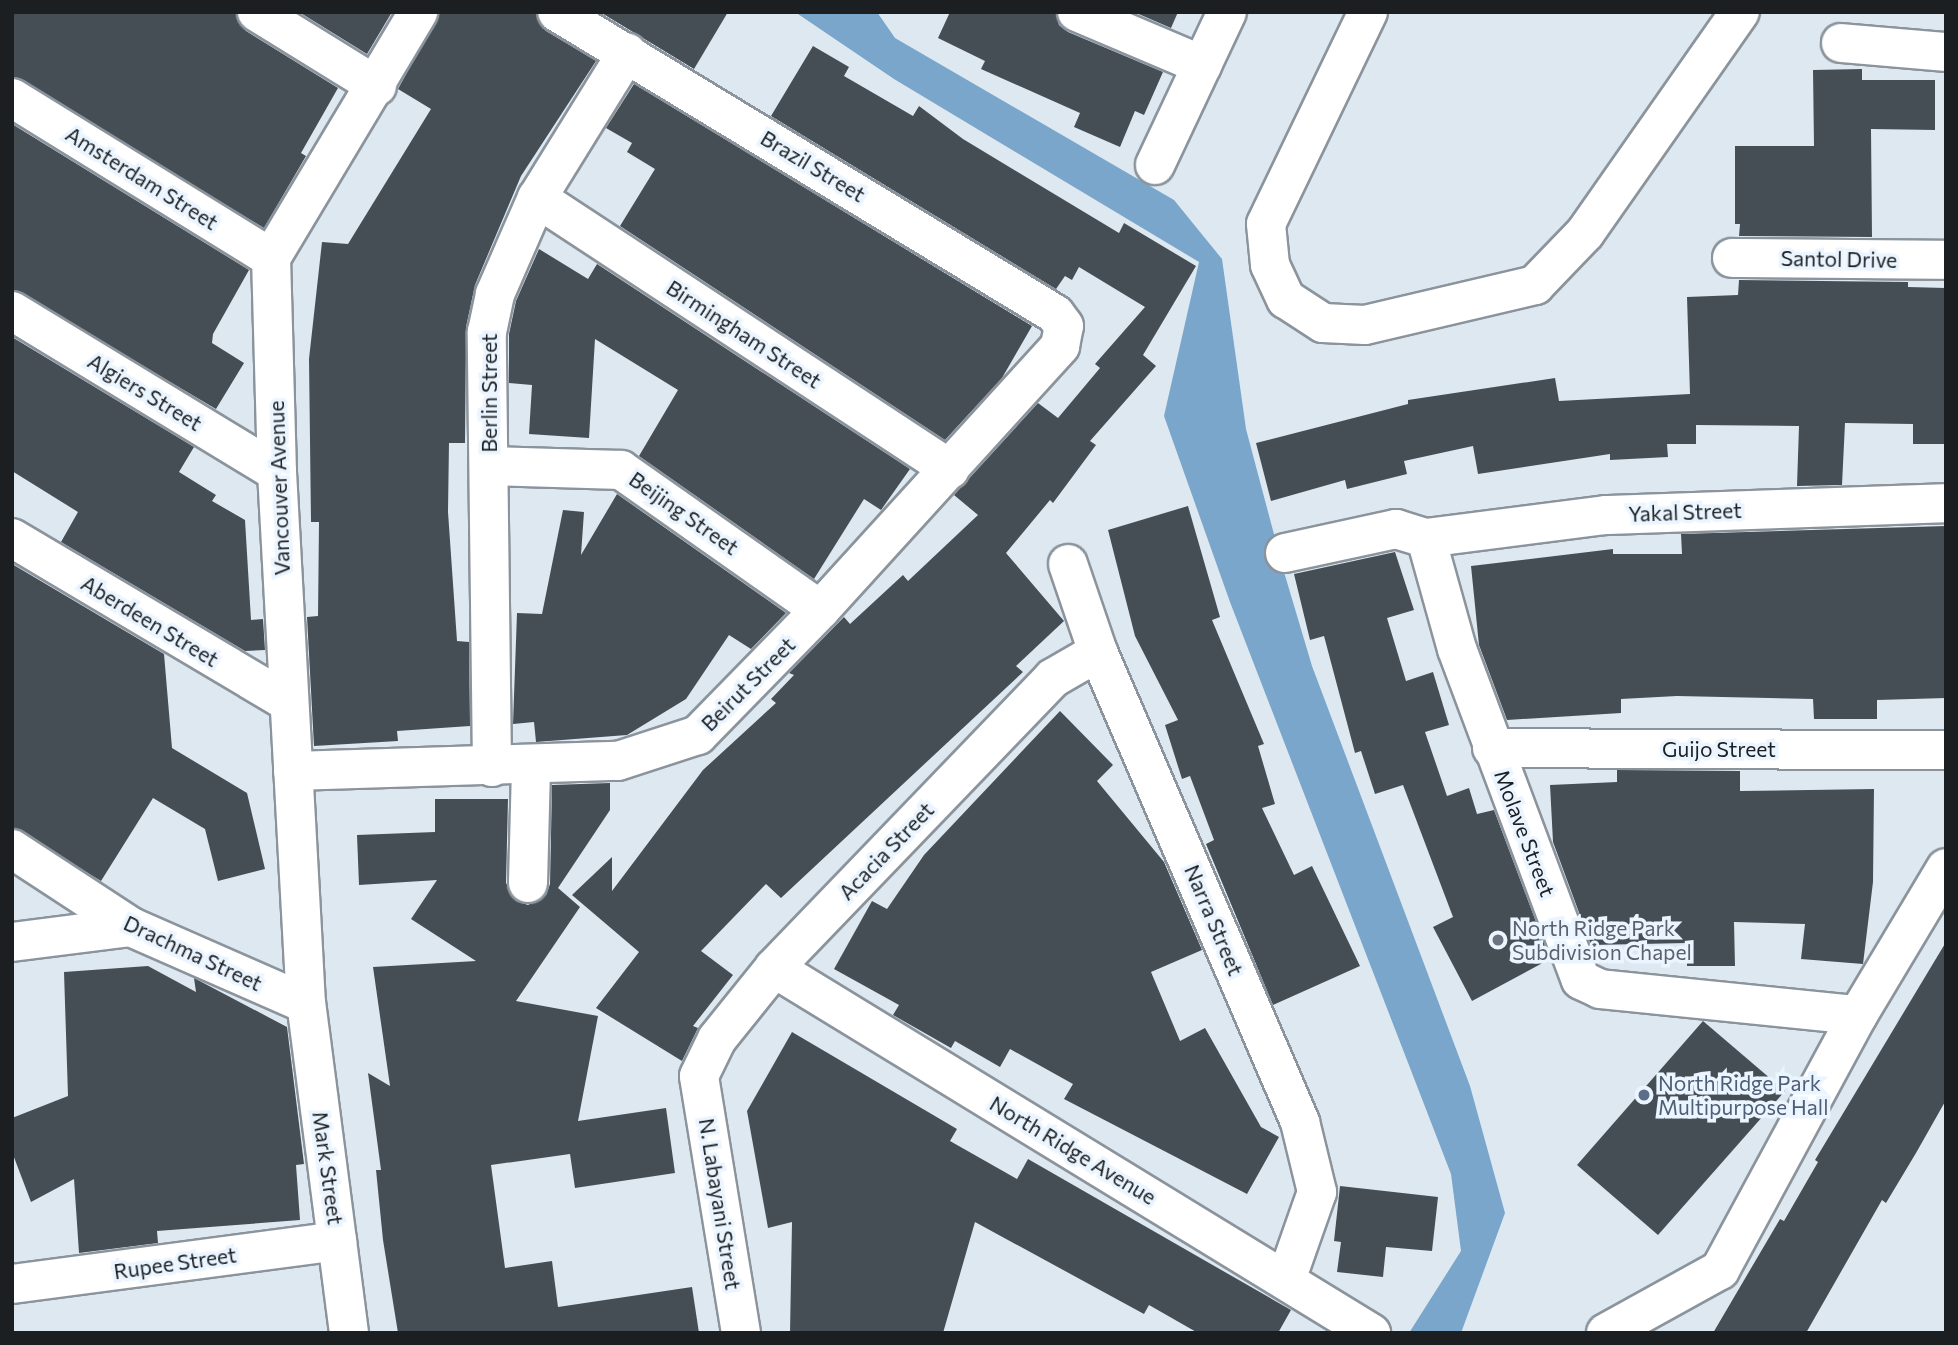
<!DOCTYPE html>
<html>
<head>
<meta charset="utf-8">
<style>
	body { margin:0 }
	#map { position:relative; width:1958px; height:1345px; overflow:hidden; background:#dee8f1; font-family:Commissioner,sans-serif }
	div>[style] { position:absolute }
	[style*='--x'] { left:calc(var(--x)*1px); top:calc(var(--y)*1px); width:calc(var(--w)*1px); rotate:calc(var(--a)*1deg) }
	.water>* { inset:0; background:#79a6ca }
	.building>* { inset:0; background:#464e55 }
	.roads { filter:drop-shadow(2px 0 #8b949c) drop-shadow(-2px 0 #8b949c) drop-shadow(0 2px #8b949c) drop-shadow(0 -2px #8b949c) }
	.minor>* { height:38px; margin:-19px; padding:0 19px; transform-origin:19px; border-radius:19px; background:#fff }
	.dots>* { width:19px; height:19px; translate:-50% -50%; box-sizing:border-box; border:4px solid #ebf5ff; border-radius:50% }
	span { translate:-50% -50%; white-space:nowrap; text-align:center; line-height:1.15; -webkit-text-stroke:7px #ebf5ff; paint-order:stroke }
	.street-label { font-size:21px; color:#1b1f22 }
	.worship-label { font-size:21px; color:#5b616d }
	.left { translate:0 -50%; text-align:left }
	.service-label { font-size:21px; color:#4e5e75 }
	.frame { position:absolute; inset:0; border:14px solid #1b1f22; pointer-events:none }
</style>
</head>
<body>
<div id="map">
	<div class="water">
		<i style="clip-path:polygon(795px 12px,877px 12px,895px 38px,1174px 200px,1222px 259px,1246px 429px,1284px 572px,1312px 666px,1470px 1086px,1505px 1213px,1461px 1333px,1409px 1333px,1461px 1251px,1451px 1174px,1230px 602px,1164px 416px,1199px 262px,894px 79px)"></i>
	</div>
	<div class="building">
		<i style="clip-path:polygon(12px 12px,235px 12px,246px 31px,338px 88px,301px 153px,306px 156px,264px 228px,12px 76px)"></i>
		<i style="clip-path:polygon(299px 12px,392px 12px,367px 54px)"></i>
		<i style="clip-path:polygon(440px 12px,535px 12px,546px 31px,596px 61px,521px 176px,475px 285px,466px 327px,465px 443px,449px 443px,448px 512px,457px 641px,469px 642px,470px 726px,397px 731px,398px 741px,314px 746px,307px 617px,318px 616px,319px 522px,311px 522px,309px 359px,322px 242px,348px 244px,431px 109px,398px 89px)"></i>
		<i style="clip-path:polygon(600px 12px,728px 12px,694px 69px)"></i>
		<i style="clip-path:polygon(950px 12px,1056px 12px,1059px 25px,1068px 32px,1163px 72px,1144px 115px,1135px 111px,1120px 147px,1074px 127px,1080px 113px,981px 69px,985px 61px,938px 38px)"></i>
		<i style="clip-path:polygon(1134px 12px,1178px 12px,1171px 28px)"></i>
		<i style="clip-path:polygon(813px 46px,849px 67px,844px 76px,913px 116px,919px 106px,963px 139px,1119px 233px,1124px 223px,1196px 266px,1143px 355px,1156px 366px,1090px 441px,1096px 445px,1053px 503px,1050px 500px,1006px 553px,1064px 621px,1016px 666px,1023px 672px,781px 898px,766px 884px,701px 951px,733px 975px,693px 1026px,698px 1028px,682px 1061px,596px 1008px,639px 952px,572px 895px,612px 857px,612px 891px,703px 770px,776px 703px,771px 699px,794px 675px,789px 673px,844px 617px,850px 624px,903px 575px,908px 581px,978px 515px,954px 495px,1038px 403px,1058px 418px,1100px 368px,1095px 364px,1145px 307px,1079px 267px,1072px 280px,1065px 276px,1056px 289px,771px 116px)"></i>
		<i style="clip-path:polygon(1862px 69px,1862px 80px,1935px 80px,1935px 130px,1871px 129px,1872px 237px,1739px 236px,1740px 224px,1735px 224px,1735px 146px,1814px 146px,1813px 70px)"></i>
		<i style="clip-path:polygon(634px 84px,1032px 326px,1002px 378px,945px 440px,620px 226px,655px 169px,627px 152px,632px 143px,606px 128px)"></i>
		<i style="clip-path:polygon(12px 124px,249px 270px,213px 334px,212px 343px,244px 363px,216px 409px,12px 289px)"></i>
		<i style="clip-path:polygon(539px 249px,588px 279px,597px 264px,910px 469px,881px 510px,864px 499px,814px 579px,639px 456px,678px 390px,595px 339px,589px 438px,529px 434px,532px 385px,509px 383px,509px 334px,516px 301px)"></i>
		<i style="clip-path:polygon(1739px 280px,1908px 282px,1908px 287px,1946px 288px,1946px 444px,1913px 444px,1913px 424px,1845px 423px,1842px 485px,1797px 486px,1799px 426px,1696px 425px,1696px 444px,1667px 444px,1668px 457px,1610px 460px,1610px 454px,1478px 474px,1473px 446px,1404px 461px,1407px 474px,1347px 489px,1345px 480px,1271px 501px,1256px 443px,1408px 404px,1408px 400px,1555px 378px,1559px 401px,1690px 394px,1687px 297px,1738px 295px)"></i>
		<i style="clip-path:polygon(12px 337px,194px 447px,179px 472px,216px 495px,212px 501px,245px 520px,251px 620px,263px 619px,265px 650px,245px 651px,61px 542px,78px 512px,12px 471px)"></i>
		<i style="clip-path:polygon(617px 494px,786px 613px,751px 649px,729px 635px,686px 699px,627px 735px,536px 742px,534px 722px,513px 724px,517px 613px,542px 614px,563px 510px,584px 512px,581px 555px)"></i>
		<i style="clip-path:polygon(1188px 506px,1220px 617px,1212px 620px,1264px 744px,1258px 746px,1275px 804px,1262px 808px,1294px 875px,1312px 866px,1360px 966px,1273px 1005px,1206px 844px,1214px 840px,1190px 776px,1182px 779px,1165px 725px,1178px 720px,1135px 636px,1108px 530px)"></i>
		<i style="clip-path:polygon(1946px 526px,1946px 698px,1877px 700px,1877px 719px,1814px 719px,1813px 699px,1677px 696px,1621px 699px,1621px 713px,1507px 720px,1479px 645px,1471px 566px,1613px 549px,1613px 554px,1682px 554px,1681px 534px)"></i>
		<i style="clip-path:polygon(1395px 552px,1414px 610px,1387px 618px,1406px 681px,1433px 672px,1449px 725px,1425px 732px,1447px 796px,1469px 788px,1477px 814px,1494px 810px,1550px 959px,1472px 1001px,1433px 927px,1453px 917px,1403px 785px,1375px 794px,1361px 751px,1355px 753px,1324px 636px,1310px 640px,1294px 574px)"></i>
		<i style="clip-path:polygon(12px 564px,164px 654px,172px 748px,247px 793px,265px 869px,218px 881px,205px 829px,153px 798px,101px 881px,12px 827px)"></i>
		<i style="clip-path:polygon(1060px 711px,1113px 765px,1097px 781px,1164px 862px,1202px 950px,1151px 972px,1180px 1041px,1205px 1028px,1261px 1127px,1279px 1137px,1247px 1194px,1064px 1099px,1073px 1084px,1010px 1049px,1000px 1067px,955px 1041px,951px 1048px,893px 1015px,899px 1005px,834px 969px,872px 901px,887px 909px,924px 855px)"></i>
		<i style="clip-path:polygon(1617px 770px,1740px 771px,1740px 791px,1874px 789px,1873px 882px,1863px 964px,1801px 959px,1805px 924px,1734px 922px,1735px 966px,1687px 966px,1687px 943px,1591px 945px,1553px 842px,1550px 785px,1617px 782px)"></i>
		<i style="clip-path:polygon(610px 783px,610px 810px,558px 888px,580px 907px,516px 1001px,598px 1016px,578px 1121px,666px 1108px,675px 1173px,575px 1188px,570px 1154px,491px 1165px,505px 1268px,552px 1261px,558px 1307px,692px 1287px,699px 1333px,398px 1333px,383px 1240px,376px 1170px,381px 1170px,368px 1073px,390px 1086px,373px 967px,476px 961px,411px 919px,437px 880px,359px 885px,357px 835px,435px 832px,435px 799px,508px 799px,506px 883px,516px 901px,528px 905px,546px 895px,550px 884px,552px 785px)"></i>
		<i style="clip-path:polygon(1946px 942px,1946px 1100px,1916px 1153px,1886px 1203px,1882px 1200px,1806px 1333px,1713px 1333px,1780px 1219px,1784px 1221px,1818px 1162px,1815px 1160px)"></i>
		<i style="clip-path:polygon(148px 966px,196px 992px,194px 978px,287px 1027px,304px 1164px,296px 1165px,300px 1220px,157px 1231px,158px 1243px,79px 1253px,74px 1179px,31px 1202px,12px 1152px,12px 1118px,68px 1096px,64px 972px)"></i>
		<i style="clip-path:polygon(1703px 1021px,1785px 1091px,1658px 1235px,1577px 1165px)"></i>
		<i style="clip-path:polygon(792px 1032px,957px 1129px,950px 1141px,1017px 1179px,1028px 1159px,1291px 1310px,1278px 1333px,1198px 1333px,1149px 1305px,1144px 1314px,975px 1222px,943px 1333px,790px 1333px,792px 1222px,768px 1228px,747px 1111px)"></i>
		<i style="clip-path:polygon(1340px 1186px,1438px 1197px,1432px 1251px,1386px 1247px,1383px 1277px,1337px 1272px,1341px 1242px,1334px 1241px)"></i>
	</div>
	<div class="roads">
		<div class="minor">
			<i style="--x:257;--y:12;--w:141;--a:31.7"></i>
			<i style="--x:1077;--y:12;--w:136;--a:23"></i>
			<i style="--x:1368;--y:12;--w:235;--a:115.7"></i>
			<i style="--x:1266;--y:224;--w:41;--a:84.4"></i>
			<i style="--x:1270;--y:265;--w:38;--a:65"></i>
			<i style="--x:1286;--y:299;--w:44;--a:33"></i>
			<i style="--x:1323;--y:323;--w:42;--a:2.7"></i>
			<i style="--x:1365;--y:325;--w:175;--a:-13.2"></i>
			<i style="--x:1535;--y:285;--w:72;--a:-46.1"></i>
			<i style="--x:1585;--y:233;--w:270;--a:-55"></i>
			<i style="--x:1841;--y:43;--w:105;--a:4.9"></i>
			<i style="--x:12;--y:98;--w:304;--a:31.7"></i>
			<i style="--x:1155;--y:165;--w:169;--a:-64.8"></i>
			<i style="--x:537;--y:198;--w:494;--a:33.3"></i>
			<i style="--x:1732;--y:258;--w:214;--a:0.5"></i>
			<i style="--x:12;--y:311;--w:310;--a:31.3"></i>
			<i style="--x:489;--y:466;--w:132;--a:1.7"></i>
			<i style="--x:621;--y:470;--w:243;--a:35.1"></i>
			<i style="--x:12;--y:538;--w:321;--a:30.7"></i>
			<i style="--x:1426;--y:538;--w:115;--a:74.4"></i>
			<i style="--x:1457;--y:649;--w:353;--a:69.5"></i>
			<i style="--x:1581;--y:980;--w:21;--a:25"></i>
			<i style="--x:1600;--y:989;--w:259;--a:5.8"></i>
			<i style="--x:1285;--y:553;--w:114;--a:-12.2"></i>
			<i style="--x:1396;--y:529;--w:31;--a:17"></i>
			<i style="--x:1426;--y:538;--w:181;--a:-7.3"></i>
			<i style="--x:1606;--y:515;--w:340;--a:-2"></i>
			<i style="--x:1068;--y:564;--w:93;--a:71.2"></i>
			<i style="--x:1098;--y:652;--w:512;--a:66.74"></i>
			<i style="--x:1300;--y:1122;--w:72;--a:76.3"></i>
			<i style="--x:1317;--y:1192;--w:93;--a:109.4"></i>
			<i style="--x:1492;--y:748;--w:454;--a:0.3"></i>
			<i style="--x:492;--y:767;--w:435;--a:-90.7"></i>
			<i style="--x:487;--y:332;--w:39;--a:-78"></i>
			<i style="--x:495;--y:294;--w:105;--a:-66.4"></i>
			<i style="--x:537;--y:198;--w:171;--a:-58.2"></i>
			<i style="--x:293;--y:771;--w:325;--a:-1.8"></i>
			<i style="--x:618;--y:761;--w:84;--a:-18"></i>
			<i style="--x:698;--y:735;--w:175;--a:-45.7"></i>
			<i style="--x:820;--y:610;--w:357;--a:-47.7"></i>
			<i style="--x:1060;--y:346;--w:20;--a:-79"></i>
			<i style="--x:1064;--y:326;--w:15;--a:-127"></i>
			<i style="--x:1055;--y:314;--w:582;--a:-148.77"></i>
			<i style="--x:12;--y:849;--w:142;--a:33.2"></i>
			<i style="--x:131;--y:927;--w:191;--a:23.7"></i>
			<i style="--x:528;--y:883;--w:118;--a:-88.5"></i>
			<i style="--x:12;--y:942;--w:120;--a:-7.2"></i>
			<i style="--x:774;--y:968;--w:700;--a:31.44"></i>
			<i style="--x:12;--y:1284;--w:328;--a:-7.5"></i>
			<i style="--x:349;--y:1333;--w:332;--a:-97.4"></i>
			<i style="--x:306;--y:1004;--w:533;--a:-93.12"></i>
			<i style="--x:277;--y:472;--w:214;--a:-91.6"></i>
			<i style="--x:271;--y:258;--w:287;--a:-59.1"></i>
			<i style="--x:741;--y:1333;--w:260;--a:-99.3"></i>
			<i style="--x:699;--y:1076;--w:41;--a:-64.1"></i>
			<i style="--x:717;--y:1039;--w:91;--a:-51.2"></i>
			<i style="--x:774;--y:968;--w:402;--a:-46.1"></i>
			<i style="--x:1053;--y:678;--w:52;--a:-30"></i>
			<i style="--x:1606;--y:1333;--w:130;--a:-28.9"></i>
			<i style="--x:1720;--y:1270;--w:290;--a:-61.6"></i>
			<i style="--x:1858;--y:1015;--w:171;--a:-59.1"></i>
		</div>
	</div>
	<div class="dots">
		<i style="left:1498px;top:940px;background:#6b7280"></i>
		<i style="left:1644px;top:1095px;background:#5c6f8a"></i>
	</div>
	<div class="street-label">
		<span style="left:813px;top:166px;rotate:31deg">Brazil Street</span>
		<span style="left:142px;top:178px;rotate:32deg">Amsterdam Street</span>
		<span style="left:1839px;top:259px;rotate:1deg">Santol Drive</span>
		<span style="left:744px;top:334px;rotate:33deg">Birmingham Street</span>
		<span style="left:145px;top:392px;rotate:31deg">Algiers Street</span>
		<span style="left:489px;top:393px;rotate:-90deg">Berlin Street</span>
		<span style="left:279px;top:488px;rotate:-92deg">Vancouver Avenue</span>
		<span style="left:1685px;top:512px;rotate:-2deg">Yakal Street</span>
		<span style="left:684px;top:513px;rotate:35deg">Beijing Street</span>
		<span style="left:150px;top:621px;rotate:31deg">Aberdeen Street</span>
		<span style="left:748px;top:684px;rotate:-45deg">Beirut Street</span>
		<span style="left:1719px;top:749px">Guijo Street</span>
		<span style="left:1525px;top:833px;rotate:69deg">Molave Street</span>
		<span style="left:886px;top:851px;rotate:-46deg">Acacia Street</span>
		<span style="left:1214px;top:920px;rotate:67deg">Narra Street</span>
		<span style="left:193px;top:953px;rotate:25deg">Drachma Street</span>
		<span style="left:1073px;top:1150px;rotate:31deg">North Ridge Avenue</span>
		<span style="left:328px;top:1168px;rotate:82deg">Mark Street</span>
		<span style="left:720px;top:1204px;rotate:81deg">N. Labayani Street</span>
		<span style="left:175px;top:1263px;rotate:-8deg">Rupee Street</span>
	</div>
	<div class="worship-label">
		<span class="left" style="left:1512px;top:940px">North Ridge Park<br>Subdivision Chapel</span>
	</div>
	<div class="service-label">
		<span class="left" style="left:1658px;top:1095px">North Ridge Park<br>Multipurpose Hall</span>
	</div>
	<div class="frame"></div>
</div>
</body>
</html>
